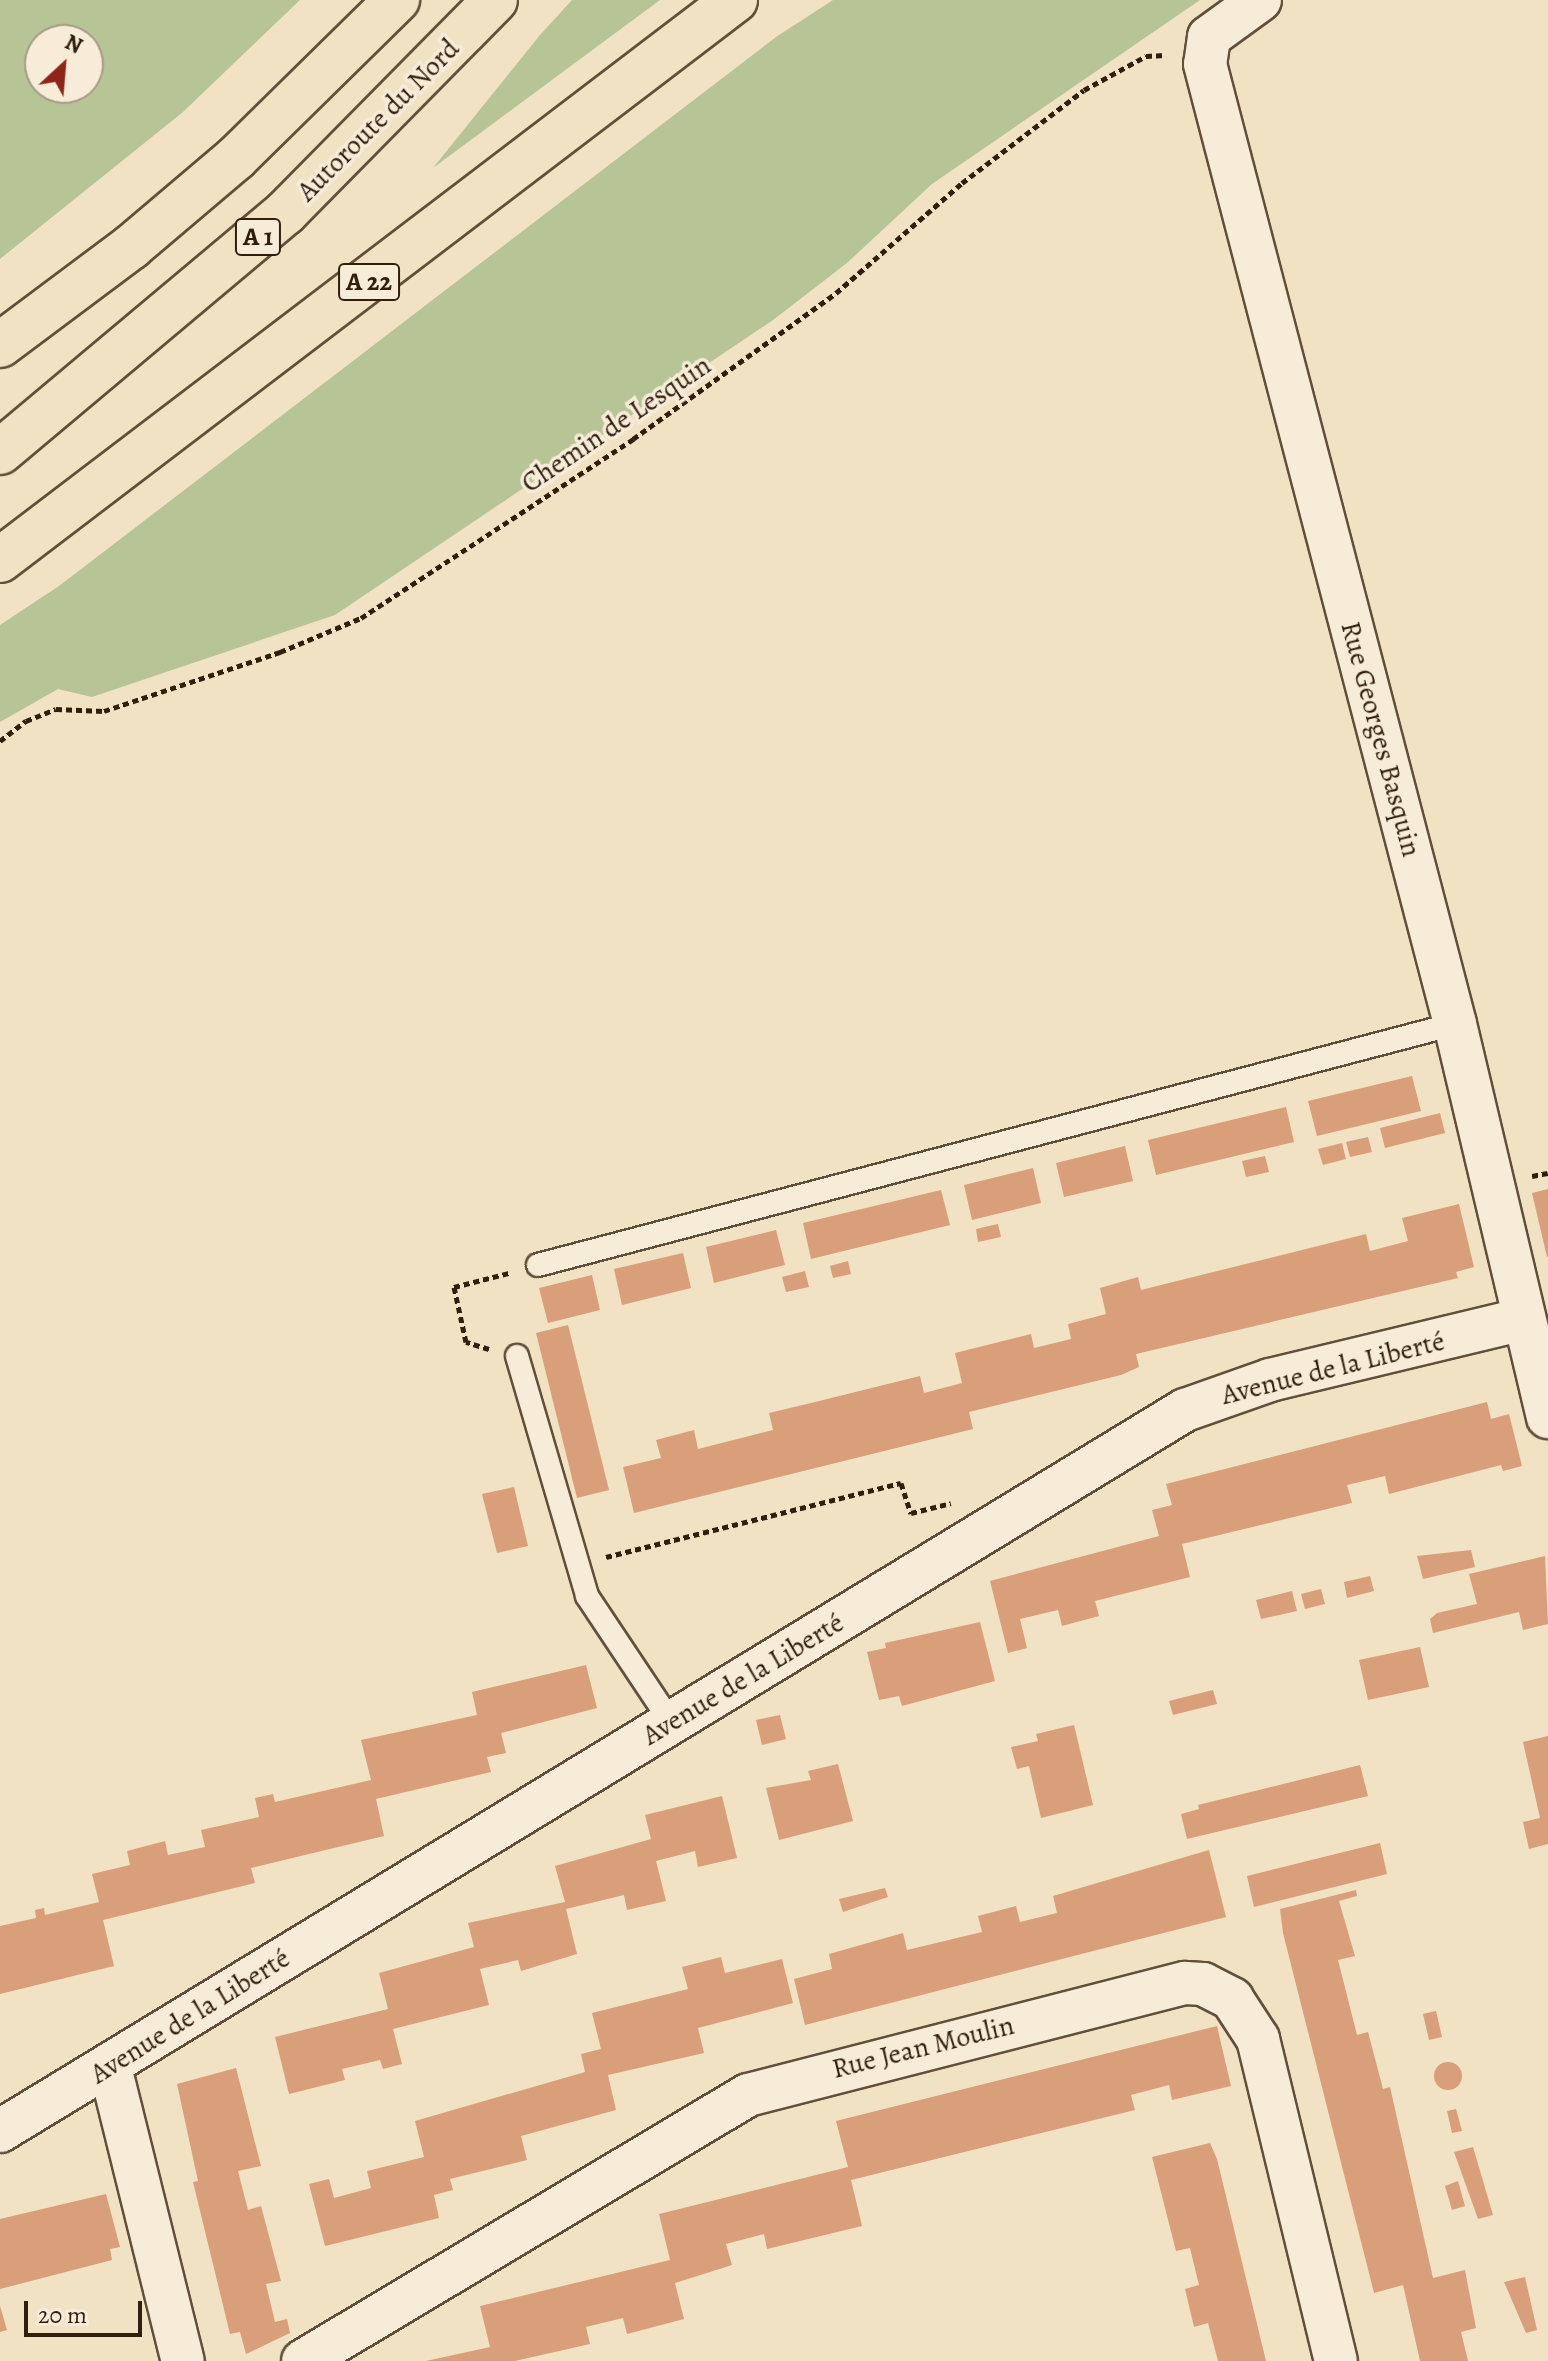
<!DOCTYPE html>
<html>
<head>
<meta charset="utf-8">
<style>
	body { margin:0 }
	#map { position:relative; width:1548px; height:2361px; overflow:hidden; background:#f1e2c3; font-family:Alegreya,serif }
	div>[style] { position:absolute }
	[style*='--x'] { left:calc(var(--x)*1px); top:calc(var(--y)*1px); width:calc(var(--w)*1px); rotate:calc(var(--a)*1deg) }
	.green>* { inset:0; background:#b7c496 }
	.building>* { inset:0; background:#d99e7a }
	.round { border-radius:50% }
	.path>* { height:5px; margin-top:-2.5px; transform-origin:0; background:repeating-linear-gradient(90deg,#321e0e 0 6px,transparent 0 10px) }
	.roads { filter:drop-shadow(2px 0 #624f3b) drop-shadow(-2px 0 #624f3b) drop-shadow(0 2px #624f3b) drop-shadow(0 -2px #624f3b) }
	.lane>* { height:22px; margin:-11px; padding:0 11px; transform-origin:11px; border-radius:11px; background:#f6ecd8 }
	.street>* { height:42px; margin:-21px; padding:0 21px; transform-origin:21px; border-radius:21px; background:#f6ecd8 }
	.highway>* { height:44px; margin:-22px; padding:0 22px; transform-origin:22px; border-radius:22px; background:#f1e2c3 }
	span { translate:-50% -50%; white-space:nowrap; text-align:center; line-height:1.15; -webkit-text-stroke:7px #f6ecd8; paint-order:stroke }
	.shield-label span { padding:2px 6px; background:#f6ecd8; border:2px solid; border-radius:6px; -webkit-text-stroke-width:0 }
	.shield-label { font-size:26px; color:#321e0e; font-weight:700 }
	.street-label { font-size:28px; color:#321e0e }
	.north { position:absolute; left:24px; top:24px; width:80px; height:80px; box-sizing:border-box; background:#f6ecd8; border:2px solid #a89a87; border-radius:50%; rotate:26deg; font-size:22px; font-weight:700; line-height:32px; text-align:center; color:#321e0e }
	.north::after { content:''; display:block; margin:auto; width:28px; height:36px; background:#8f2418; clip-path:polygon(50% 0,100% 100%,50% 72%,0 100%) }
	.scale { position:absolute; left:24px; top:2301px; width:118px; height:36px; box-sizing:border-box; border:4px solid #321e0e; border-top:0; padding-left:10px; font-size:24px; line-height:28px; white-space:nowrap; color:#321e0e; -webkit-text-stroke:6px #f6ecd8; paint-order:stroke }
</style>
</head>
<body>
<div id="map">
	<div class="green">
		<i style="clip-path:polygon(evenodd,0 0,300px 0,183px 112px,0 259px,0 0,40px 40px,88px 40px,88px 88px,40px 88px,40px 40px)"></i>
		<i style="clip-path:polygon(572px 0,660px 0,433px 168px,540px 35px)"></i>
		<i style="clip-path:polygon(833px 0,1200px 0,932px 184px,847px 263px,773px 320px,335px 615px,92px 697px,58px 689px,0 722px,0 625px,59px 586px,776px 37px)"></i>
	</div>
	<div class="building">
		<i style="clip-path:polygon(1412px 1076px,1421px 1111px,1317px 1136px,1308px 1101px)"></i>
		<i style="clip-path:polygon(1286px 1107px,1294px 1142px,1156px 1175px,1148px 1140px)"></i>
		<i style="clip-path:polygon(1440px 1113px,1445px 1133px,1385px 1148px,1380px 1128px)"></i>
		<i style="clip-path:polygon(1368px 1137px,1372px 1152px,1350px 1157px,1346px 1142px)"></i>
		<i style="clip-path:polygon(1342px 1143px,1346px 1159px,1323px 1165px,1318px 1149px)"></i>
		<i style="clip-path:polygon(1125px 1146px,1133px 1181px,1064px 1197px,1056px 1163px)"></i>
		<i style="clip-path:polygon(1265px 1156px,1269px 1172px,1246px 1177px,1242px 1161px)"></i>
		<i style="clip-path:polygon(1033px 1168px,1041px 1203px,972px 1220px,964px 1185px)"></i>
		<i style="clip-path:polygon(1548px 1189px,1548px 1257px,1547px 1257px,1532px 1193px)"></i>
		<i style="clip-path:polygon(941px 1190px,950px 1225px,811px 1259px,803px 1223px)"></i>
		<i style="clip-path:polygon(1459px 1204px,1474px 1267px,1456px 1272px,1458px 1278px,1136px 1354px,1139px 1367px,1121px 1375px,969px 1412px,973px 1429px,634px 1513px,623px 1467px,661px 1458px,656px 1440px,694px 1430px,698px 1449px,773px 1430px,769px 1413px,807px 1404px,920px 1376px,924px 1393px,962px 1383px,955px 1353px,1031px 1334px,1034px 1348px,1071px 1339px,1068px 1324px,1106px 1314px,1100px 1288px,1138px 1277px,1141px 1290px,1366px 1234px,1370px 1251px,1408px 1241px,1402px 1218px)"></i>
		<i style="clip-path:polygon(998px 1224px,1001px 1237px,978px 1242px,976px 1229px)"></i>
		<i style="clip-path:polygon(776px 1230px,785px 1265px,714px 1283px,706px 1247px)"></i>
		<i style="clip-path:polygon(683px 1253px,691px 1288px,622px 1305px,614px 1269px)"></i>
		<i style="clip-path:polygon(848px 1261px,851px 1274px,833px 1278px,830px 1266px)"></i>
		<i style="clip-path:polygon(805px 1271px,809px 1287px,786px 1292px,782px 1277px)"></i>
		<i style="clip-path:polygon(592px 1275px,600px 1310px,548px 1323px,539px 1288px)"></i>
		<i style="clip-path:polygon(568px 1325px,609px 1490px,577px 1498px,536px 1333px)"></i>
		<i style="clip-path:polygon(1487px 1402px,1491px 1419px,1509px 1414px,1522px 1466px,1503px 1471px,1501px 1465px,1389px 1494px,1385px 1476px,1347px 1485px,1352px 1503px,1182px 1544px,1190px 1577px,1095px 1601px,1099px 1616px,1062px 1626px,1058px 1610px,1020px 1619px,1027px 1648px,1008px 1653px,990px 1581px,1159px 1536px,1152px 1510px,1172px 1505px,1166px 1484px)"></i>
		<i style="clip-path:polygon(514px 1487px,528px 1546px,497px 1553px,482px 1494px)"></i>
		<i style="clip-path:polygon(1471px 1550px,1475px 1567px,1423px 1579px,1417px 1556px)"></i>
		<i style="clip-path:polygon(1545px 1556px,1548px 1624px,1523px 1630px,1519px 1612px,1433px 1633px,1430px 1619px,1437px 1613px,1477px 1604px,1469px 1574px)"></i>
		<i style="clip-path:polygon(1370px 1576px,1374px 1591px,1347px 1598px,1344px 1582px)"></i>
		<i style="clip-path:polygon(1321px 1589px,1325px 1604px,1305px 1609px,1301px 1594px)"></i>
		<i style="clip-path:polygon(1292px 1591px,1297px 1611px,1261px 1619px,1256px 1600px)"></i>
		<i style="clip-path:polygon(980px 1622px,995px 1681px,902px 1706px,899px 1696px,879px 1700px,867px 1652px,886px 1648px,885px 1643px)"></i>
		<i style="clip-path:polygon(1420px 1647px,1429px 1687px,1368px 1700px,1359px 1660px)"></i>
		<i style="clip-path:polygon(586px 1665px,597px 1708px,501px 1733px,506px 1753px,487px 1757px,491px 1772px,376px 1799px,384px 1836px,251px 1868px,255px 1883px,103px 1920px,114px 1966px,0 1994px,0 1926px,36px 1918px,35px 1910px,44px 1908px,45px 1915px,99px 1902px,92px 1874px,130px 1865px,127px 1851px,165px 1841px,168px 1855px,205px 1847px,201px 1830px,259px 1817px,255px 1798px,273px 1794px,275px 1802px,371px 1780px,361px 1740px,477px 1715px,472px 1692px)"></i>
		<i style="clip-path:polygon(1213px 1690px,1217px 1704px,1173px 1715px,1169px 1701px)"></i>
		<i style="clip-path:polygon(780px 1715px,786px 1739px,762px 1745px,756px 1720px)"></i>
		<i style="clip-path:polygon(1074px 1725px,1093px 1805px,1041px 1818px,1029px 1766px,1017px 1769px,1011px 1747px,1038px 1741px,1036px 1734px)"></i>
		<i style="clip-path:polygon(1548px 1736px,1548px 1844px,1529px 1849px,1523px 1822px,1540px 1818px,1523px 1742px)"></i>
		<i style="clip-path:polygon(838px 1764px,853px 1821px,779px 1840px,766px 1788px,811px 1780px,808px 1771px)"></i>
		<i style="clip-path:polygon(1360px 1765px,1368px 1796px,1187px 1839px,1181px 1814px,1199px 1809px,1198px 1805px)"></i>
		<i style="clip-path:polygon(722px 1796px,737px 1858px,698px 1867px,695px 1851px,656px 1861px,666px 1901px,627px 1910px,624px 1895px,566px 1909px,577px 1954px,521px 1971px,518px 1960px,480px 1969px,489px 2005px,393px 2029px,402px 2064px,383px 2069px,380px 2060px,342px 2069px,345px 2080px,289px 2094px,275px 2037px,388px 2009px,379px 1973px,474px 1947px,468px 1923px,565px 1902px,555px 1866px,651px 1839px,645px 1815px)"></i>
		<i style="clip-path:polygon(1380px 1843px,1387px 1874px,1254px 1907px,1247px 1876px)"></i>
		<i style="clip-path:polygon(1209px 1850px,1226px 1917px,805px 2025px,794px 1979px,832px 1969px,829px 1954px,903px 1933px,907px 1950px,982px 1932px,978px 1916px,1016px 1906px,1020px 1922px,1057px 1913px,1053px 1896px)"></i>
		<i style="clip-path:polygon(885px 1888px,888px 1897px,843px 1912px,839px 1899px)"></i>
		<i style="clip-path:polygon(1356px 1890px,1357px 1896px,1339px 1901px,1355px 1956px,1338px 1960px,1357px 2035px,1368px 2032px,1383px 2089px,1390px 2087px,1433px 2278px,1465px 2270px,1476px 2328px,1461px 2332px,1468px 2361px,1420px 2361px,1403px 2285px,1374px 2293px,1283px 1933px,1280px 1909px)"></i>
		<i style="clip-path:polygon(721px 1957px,725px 1973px,782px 1959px,793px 2003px,698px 2028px,704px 2053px,608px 2075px,616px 2110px,521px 2136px,527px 2160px,450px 2179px,453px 2190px,434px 2195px,439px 2218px,325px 2246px,309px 2184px,329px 2179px,334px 2198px,371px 2188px,367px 2171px,424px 2157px,415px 2121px,585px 2072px,581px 2054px,601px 2049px,592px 2013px,688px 1989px,682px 1967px)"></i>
		<i style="clip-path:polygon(1436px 2011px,1442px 2037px,1429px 2040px,1423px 2014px)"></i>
		<i style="clip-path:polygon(1217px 2026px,1231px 2086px,1172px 2100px,1169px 2085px,1131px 2095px,1135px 2110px,851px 2180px,862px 2226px,767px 2249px,764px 2234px,726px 2244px,732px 2265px,675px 2283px,684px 2319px,627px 2334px,623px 2318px,586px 2327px,590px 2344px,515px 2361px,426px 2361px,490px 2347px,480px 2306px,670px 2260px,659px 2214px,848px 2167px,836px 2121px)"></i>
		<i class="round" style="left:1434px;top:2062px;width:28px;height:28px"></i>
		<i style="clip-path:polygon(236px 2068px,261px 2166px,238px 2171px,248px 2210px,261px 2206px,281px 2281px,266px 2284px,275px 2322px,287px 2319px,290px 2333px,246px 2354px,240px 2332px,230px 2334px,193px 2182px,198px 2181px,177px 2084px)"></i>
		<i style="clip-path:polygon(1456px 2109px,1462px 2131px,1452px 2133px,1447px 2111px)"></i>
		<i style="clip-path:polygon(1210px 2143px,1217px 2159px,1266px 2361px,1218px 2361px,1208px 2323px,1194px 2327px,1185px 2289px,1199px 2285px,1190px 2248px,1176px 2251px,1152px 2157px)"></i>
		<i style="clip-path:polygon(1473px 2147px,1493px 2215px,1478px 2219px,1454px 2152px)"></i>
		<i style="clip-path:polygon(1458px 2181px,1465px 2206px,1452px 2210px,1445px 2186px)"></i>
		<i style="clip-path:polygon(106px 2194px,120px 2247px,110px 2249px,112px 2260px,0 2289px,0 2219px)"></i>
		<i style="clip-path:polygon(1525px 2277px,1537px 2330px,1526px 2333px,1504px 2282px)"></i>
		<i style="clip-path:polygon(0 2306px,7px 2330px,0 2332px)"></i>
	</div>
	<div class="path">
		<i style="--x:0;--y:741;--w:33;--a:-38"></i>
		<i style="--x:26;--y:721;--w:32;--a:-22"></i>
		<i style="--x:56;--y:709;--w:48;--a:2.4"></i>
		<i style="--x:104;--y:711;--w:186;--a:-18.5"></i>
		<i style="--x:280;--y:652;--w:88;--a:-22.8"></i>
		<i style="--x:361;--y:618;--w:326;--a:-33.3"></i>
		<i style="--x:633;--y:439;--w:250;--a:-35.7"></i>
		<i style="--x:836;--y:293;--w:167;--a:-41.1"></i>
		<i style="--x:962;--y:183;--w:153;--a:-37.3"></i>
		<i style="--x:1084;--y:90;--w:71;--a:-28.7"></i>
		<i style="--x:1146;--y:56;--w:20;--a:-3"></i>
		<i style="--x:1532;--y:1176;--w:16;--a:-11"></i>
		<i style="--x:489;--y:1349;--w:24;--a:-163"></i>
		<i style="--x:466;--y:1342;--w:56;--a:-102.3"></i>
		<i style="--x:454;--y:1287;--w:57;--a:-14.3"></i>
		<i style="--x:606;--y:1557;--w:304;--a:-14.1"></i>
		<i style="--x:901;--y:1483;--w:32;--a:72"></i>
		<i style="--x:911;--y:1513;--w:41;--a:-14"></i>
	</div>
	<div class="roads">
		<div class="lane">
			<i style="--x:538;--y:1265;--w:948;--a:-14.73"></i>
			<i style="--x:517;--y:1356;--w:250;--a:73.7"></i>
			<i style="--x:587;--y:1596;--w:151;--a:56.3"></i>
		</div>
		<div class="street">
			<i style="--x:1260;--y:0;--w:63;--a:144"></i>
			<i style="--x:1209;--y:37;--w:27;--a:98"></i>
			<i style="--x:1205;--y:64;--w:992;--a:75.4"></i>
			<i style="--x:1455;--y:1024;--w:404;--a:76.7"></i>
			<i style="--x:110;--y:2067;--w:303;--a:76.1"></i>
			<i style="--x:0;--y:2131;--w:1387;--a:-31.32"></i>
			<i style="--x:1185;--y:1410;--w:90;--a:-19.4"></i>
			<i style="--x:1270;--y:1380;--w:261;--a:-13.5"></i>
			<i style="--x:303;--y:2361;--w:518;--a:-30.87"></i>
			<i style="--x:748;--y:2095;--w:451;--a:-14.4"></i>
			<i style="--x:1185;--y:1983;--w:18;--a:3"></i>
			<i style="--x:1203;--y:1984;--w:33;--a:27"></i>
			<i style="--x:1232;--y:1999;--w:48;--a:57"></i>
			<i style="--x:1258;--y:2039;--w:331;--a:76.4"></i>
		</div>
		<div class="highway">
			<i style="--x:0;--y:345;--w:164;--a:-36.8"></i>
			<i style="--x:131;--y:247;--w:138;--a:-40.3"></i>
			<i style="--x:236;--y:158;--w:226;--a:-44.5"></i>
			<i style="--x:0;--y:452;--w:372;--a:-40"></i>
			<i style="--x:285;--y:213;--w:299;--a:-45.4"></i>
			<i style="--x:0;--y:560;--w:924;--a:-37.3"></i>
		</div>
	</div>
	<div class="shield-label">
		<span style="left:258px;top:237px">A 1</span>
		<span style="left:369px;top:282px">A 22</span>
	</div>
	<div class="street-label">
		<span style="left:378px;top:120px;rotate:-45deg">Autoroute du Nord</span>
		<span style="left:616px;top:424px;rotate:-34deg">Chemin de Lesquin</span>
		<span style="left:1381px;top:739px;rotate:75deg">Rue Georges Basquin</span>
		<span style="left:1333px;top:1368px;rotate:-14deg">Avenue de la Liberté</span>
		<span style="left:743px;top:1679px;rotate:-31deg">Avenue de la Liberté</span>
		<span style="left:190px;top:2016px;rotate:-32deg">Avenue de la Liberté</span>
		<span style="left:923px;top:2047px;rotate:-14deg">Rue Jean Moulin</span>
	</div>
	<div class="north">N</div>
	<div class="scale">20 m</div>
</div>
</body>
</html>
